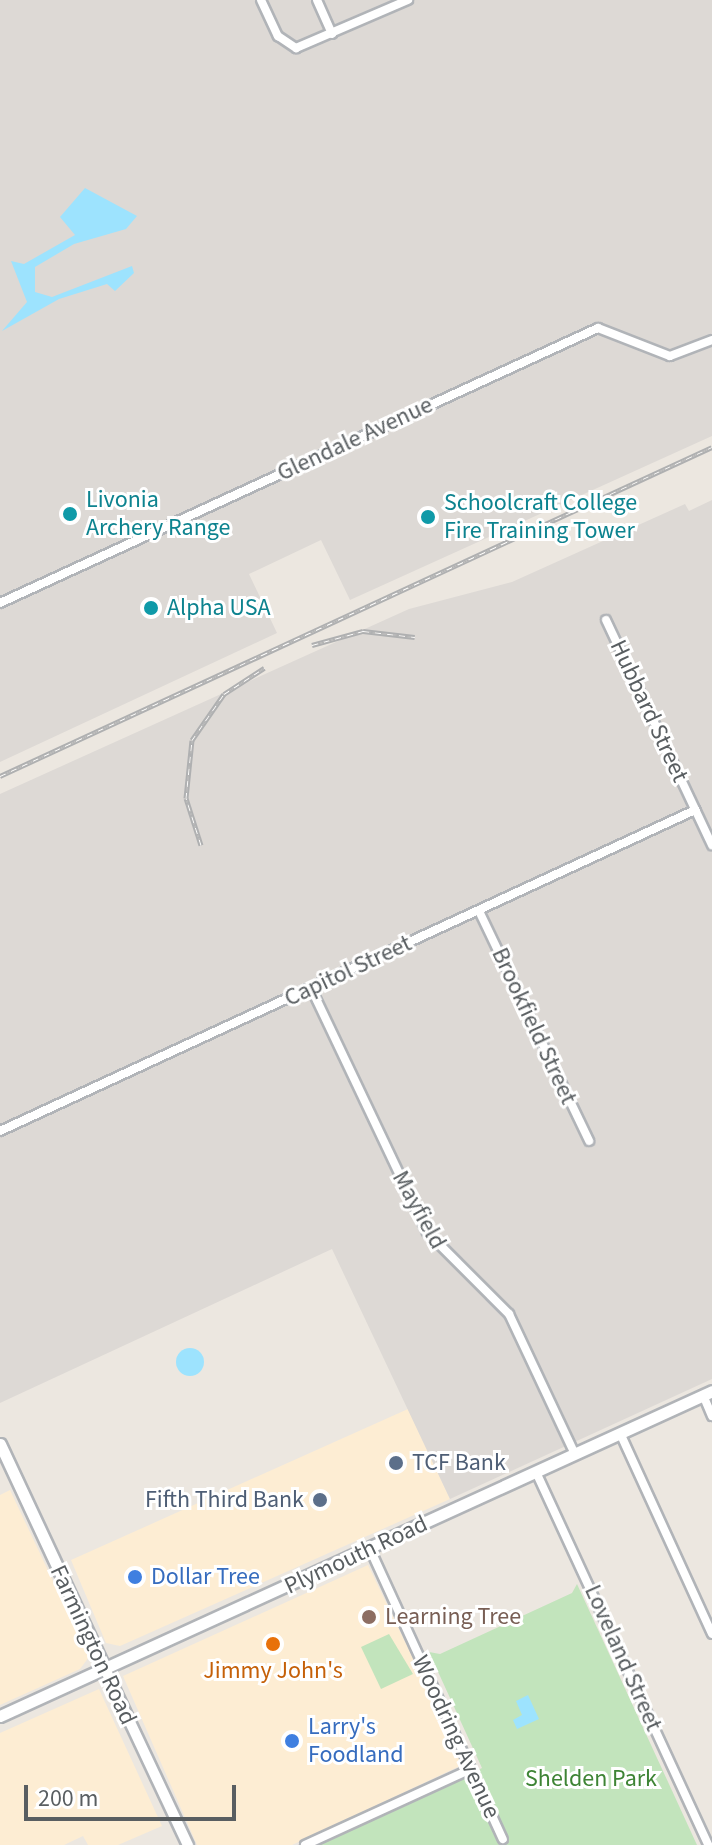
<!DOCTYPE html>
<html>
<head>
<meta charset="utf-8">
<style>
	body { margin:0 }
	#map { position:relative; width:712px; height:1845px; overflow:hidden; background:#ece7e0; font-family:"Source Sans 3",sans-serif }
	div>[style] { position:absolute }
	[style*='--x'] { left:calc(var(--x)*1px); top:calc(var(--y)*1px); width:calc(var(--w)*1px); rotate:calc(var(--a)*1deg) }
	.commercial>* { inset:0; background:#fdedd3 }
	.industrial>* { inset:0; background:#ddd9d5 }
	.green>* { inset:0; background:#c2e4bc }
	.water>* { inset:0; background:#9de3fe }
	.round { border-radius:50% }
	.roads { filter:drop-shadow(2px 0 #b1b4b8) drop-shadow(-2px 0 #b1b4b8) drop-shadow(0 2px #b1b4b8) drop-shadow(0 -2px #b1b4b8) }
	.minor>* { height:8px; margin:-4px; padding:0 4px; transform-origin:4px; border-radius:4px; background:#fff }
	.tertiary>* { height:10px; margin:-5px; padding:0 5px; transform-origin:5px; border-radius:5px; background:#fff }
	.secondary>* { height:11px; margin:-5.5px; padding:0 5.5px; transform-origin:5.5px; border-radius:5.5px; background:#fff }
	.rail>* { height:5px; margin-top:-2.5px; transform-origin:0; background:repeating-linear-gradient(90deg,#fff 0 6px,#afb0b1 0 12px); box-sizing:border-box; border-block:2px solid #afb0b1 }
	.dots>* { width:22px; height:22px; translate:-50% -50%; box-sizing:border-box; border:4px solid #fff; border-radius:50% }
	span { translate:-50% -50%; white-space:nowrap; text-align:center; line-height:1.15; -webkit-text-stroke:6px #fff; paint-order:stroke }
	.street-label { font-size:24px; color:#595e61 }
	.culture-label { font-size:24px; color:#0d838f }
	.left { translate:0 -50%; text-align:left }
	.service-label { font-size:24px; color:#4e5e75 }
	.right { translate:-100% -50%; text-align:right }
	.shop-label { font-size:24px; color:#366cbe }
	.education-label { font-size:24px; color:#785e54 }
	.food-label { font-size:24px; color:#c56008 }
	.park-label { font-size:24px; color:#3e8435 }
	.scale { position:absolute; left:24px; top:1785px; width:212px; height:36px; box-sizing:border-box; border:4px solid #595e61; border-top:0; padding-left:10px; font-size:24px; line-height:28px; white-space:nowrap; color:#595e61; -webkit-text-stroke:6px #fff; paint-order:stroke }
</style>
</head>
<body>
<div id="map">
	<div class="commercial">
		<i style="clip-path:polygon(408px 1409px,450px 1499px,120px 1646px,106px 1643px,71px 1560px)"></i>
		<i style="clip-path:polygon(10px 1490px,89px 1657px,80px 1669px,0 1705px,0 1495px)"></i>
		<i style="clip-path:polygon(368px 1565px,464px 1764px,292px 1845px,197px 1845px,123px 1676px)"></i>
		<i style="clip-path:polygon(99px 1689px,162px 1826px,118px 1845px,88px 1845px,83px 1836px,64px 1845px,0 1845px,0 1733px)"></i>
	</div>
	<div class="industrial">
		<i style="clip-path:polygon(0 0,712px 0,712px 436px,350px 600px,321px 540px,249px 574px,277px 633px,0 762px)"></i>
		<i style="clip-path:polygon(712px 500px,712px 1379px,450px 1499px,332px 1249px,0 1403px,0 794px,409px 609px,512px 582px,685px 504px,689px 511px)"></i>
	</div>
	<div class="green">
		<i style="clip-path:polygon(577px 1584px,697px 1845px,314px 1845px,482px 1768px,429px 1652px,440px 1654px,572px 1593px)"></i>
		<i style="clip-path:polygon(389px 1634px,413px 1674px,381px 1689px,361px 1647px)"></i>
	</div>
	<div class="water">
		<i style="clip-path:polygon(85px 188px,137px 216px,126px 229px,74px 244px,35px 267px,35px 292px,52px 297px,132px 266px,134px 273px,115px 291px,107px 284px,59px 299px,2px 331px,27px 302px,11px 261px,24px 264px,75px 235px,60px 217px)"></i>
		<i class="round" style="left:176px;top:1348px;width:28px;height:28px"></i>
		<i style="clip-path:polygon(528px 1695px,539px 1719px,517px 1729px,513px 1720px,522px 1715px,516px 1701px)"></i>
	</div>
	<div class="roads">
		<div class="minor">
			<i style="--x:261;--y:0;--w:40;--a:65"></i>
			<i style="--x:278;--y:36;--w:22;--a:34"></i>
			<i style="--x:296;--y:48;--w:122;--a:-23.2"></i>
			<i style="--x:317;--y:0;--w:37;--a:66"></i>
			<i style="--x:0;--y:603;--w:658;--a:-24.7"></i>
			<i style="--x:598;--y:328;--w:77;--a:21.3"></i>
			<i style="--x:670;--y:356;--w:45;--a:-20.9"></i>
			<i style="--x:606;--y:620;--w:249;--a:64.8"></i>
			<i style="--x:479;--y:911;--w:255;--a:64.4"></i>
			<i style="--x:311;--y:988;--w:270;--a:64.6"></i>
			<i style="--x:427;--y:1232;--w:116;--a:45"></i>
			<i style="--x:509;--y:1314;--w:155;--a:64.8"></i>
			<i style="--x:0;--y:1131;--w:766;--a:-24.79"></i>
			<i style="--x:703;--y:1395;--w:23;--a:67"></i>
			<i style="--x:620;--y:1433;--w:221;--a:65.4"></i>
			<i style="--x:536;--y:1472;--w:411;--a:65.2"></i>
			<i style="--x:370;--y:1549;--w:319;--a:65.4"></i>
			<i style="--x:305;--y:1845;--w:183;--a:-24.6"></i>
		</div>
		<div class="tertiary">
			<i style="--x:105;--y:1669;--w:195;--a:64.8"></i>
		</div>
		<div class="secondary">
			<i style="--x:0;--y:1444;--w:248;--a:65"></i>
			<i style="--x:0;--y:1716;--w:783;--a:-24.53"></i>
		</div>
	</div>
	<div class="rail">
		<i style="--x:312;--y:645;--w:53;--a:-15.4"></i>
		<i style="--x:363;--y:631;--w:52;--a:6.6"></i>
		<i style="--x:0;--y:776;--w:784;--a:-24.8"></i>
		<i style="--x:201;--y:845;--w:49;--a:-107.7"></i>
		<i style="--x:186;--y:798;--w:58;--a:-84.1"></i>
		<i style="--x:192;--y:740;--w:56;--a:-55.2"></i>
		<i style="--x:224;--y:694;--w:48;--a:-33"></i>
	</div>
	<div class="dots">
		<i style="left:70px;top:514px;background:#0f9aa8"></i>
		<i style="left:428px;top:517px;background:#0f9aa8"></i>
		<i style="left:151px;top:608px;background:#0f9aa8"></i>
		<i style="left:396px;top:1463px;background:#5c6f8a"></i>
		<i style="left:320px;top:1500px;background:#5c6f8a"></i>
		<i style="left:135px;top:1577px;background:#3f7fe0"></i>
		<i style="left:369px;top:1617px;background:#8d6e63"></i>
		<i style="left:273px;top:1644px;background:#e8710a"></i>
		<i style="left:292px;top:1741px;background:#3f7fe0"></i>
	</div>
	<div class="street-label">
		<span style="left:355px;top:439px;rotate:-25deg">Glendale Avenue</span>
		<span style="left:649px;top:711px;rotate:65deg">Hubbard Street</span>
		<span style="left:348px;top:971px;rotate:-25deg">Capitol Street</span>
		<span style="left:534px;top:1026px;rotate:65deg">Brookfield Street</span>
		<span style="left:419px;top:1210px;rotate:61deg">Mayfield</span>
		<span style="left:356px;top:1555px;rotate:-25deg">Plymouth Road</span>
		<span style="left:93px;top:1645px;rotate:65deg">Farmington Road</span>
		<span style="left:623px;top:1658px;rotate:66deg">Loveland Street</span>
		<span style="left:456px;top:1737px;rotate:65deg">Woodring Avenue</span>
	</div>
	<div class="culture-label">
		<span class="left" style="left:86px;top:514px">Livonia<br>Archery Range</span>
		<span class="left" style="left:444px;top:517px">Schoolcraft College<br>Fire Training Tower</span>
		<span class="left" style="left:167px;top:608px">Alpha USA</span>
	</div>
	<div class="service-label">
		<span class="left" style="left:412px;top:1463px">TCF Bank</span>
		<span class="right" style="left:304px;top:1500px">Fifth Third Bank</span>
	</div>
	<div class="shop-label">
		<span class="left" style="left:151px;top:1577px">Dollar Tree</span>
		<span class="left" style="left:308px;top:1741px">Larry's<br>Foodland</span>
	</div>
	<div class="education-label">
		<span class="left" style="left:385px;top:1617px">Learning Tree</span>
	</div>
	<div class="food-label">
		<span style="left:273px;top:1671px">Jimmy John's</span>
	</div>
	<div class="park-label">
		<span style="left:591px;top:1779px">Shelden Park</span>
	</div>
	<div class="scale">200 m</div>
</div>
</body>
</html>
